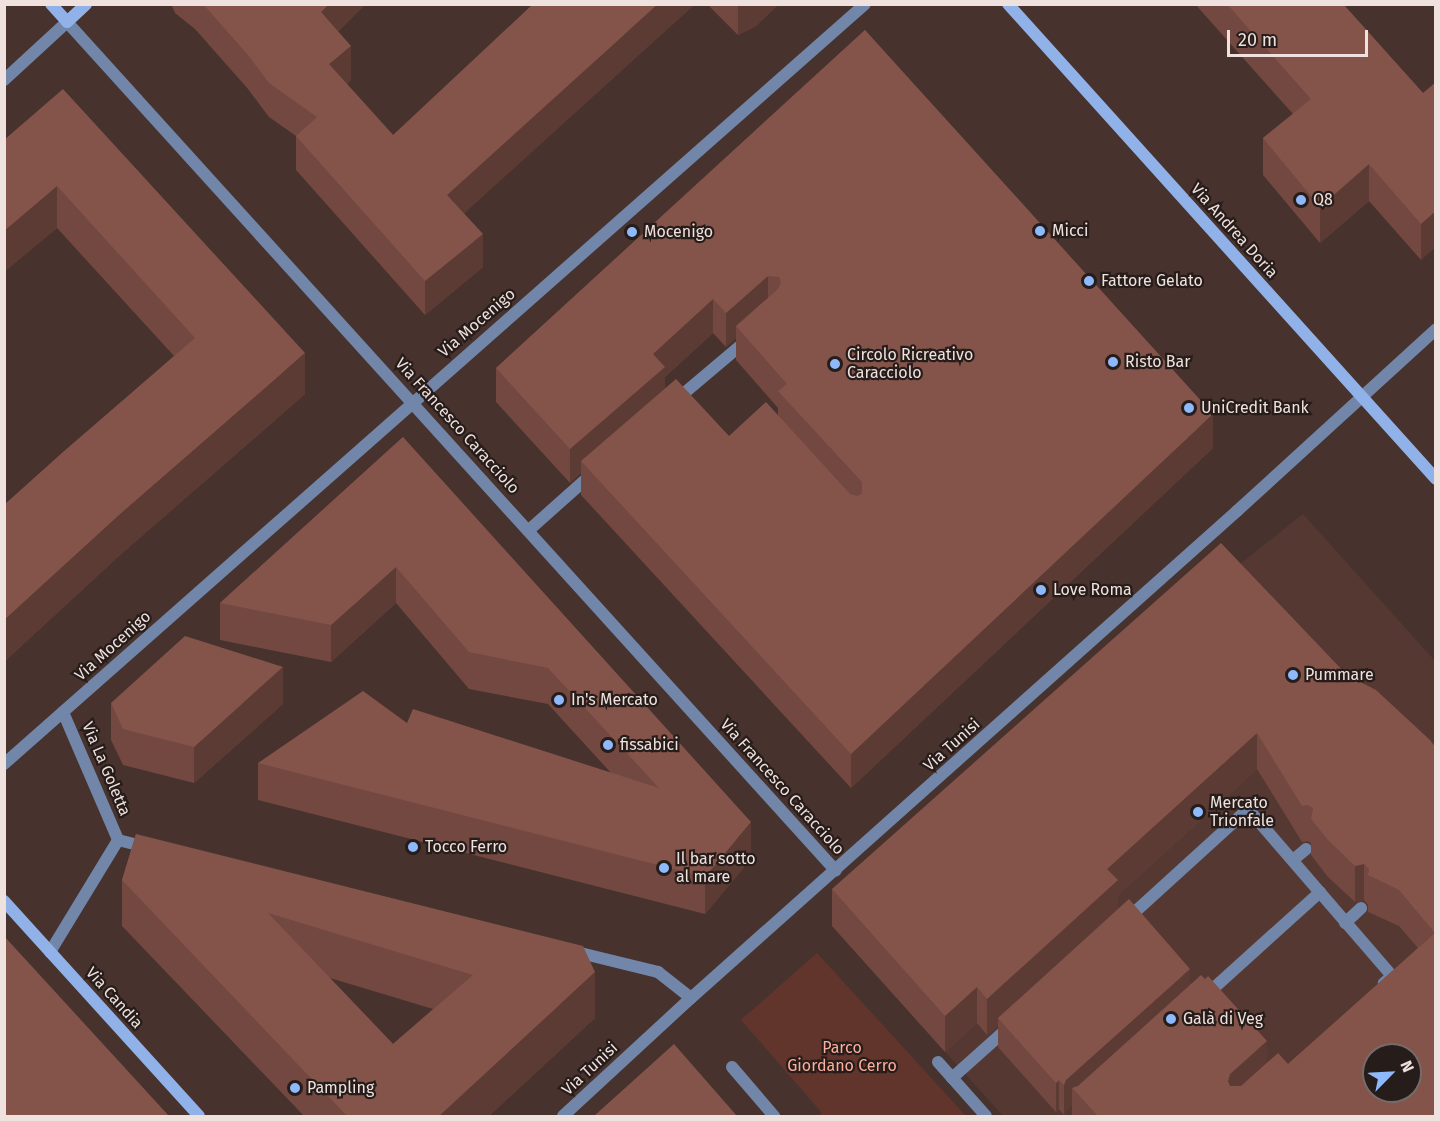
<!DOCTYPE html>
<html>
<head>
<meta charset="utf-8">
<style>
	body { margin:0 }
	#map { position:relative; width:1440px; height:1121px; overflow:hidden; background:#47322d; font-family:"Fira Sans",sans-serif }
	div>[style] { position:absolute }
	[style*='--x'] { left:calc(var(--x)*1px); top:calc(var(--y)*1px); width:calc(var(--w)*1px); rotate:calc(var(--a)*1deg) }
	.built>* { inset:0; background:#553832 }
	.green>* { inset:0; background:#62352c }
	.service>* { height:12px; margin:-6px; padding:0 6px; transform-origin:6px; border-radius:6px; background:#7186a8 }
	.pedestrian>* { height:12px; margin:-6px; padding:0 6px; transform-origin:6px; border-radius:6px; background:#7186a8 }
	.minor>* { height:12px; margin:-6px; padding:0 6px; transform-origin:6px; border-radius:6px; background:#7186a8 }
	.tertiary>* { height:12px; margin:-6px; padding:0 6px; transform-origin:6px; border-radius:6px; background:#7186a8 }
	.secondary>* { height:12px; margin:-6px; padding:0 6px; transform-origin:6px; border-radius:6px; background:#90b2e8 }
	.wall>* { inset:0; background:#724840 }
	.shaded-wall>* { inset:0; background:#5c3b34 }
	.building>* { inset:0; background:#84544a }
	.dots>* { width:16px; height:16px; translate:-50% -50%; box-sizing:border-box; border:3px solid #261c1a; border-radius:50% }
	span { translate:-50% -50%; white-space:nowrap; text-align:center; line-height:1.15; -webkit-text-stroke:4.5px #261c1a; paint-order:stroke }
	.poi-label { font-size:16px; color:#efe1dd }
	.left { translate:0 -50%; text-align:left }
	.street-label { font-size:16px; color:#efe1dd }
	.park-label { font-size:16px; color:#fdad9c }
	.frame { position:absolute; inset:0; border:6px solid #efe1dd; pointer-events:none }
	.north { position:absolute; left:1362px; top:1043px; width:60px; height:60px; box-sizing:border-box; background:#261c1a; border:2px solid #766b68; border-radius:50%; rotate:66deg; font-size:16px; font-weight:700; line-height:24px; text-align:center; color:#efe1dd }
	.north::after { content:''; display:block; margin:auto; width:21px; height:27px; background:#8eb9fd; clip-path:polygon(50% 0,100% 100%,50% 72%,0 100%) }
	.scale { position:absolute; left:1227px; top:30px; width:141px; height:27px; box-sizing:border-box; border:3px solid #efe1dd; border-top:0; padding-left:8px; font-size:18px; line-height:21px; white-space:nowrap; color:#efe1dd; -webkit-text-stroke:4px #261c1a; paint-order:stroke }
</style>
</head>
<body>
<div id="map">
	<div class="built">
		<i style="clip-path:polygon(evenodd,1303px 514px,1435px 661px,1435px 1116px,1003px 1116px,832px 926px,1221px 579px,1303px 514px,1374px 1055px,1410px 1055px,1410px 1091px,1374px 1091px,1374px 1055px)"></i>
	</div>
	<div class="green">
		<i style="clip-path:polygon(817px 953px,966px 1116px,819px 1116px,822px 1113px,741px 1020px)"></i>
	</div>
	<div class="service">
		<i style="--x:676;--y:400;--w:93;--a:-40.2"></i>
		<i style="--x:529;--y:530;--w:86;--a:-41.7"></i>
	</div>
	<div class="pedestrian">
		<i style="--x:1293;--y:860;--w:17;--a:-40"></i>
		<i style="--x:1125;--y:921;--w:166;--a:-42.3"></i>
		<i style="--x:1248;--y:809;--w:221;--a:49.2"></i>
		<i style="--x:1392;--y:976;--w:11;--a:139"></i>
		<i style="--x:1345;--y:923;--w:22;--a:-43"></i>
		<i style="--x:1205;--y:996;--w:155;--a:-42.1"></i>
		<i style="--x:938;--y:1062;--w:72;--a:48.4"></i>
		<i style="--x:732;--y:1067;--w:65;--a:49.4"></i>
		<i style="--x:952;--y:1078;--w:75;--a:-41.8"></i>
	</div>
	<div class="minor">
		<i style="--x:67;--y:22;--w:1145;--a:47.83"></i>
		<i style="--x:63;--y:712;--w:139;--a:66.7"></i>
		<i style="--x:118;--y:840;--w:30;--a:14"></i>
		<i style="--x:572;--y:951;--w:89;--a:13.7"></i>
		<i style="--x:658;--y:972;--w:42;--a:38.2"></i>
		<i style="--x:50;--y:952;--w:131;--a:-58.7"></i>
		<i style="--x:563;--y:1116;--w:174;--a:-42.7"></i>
		<i style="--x:691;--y:998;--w:732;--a:-41.73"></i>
		<i style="--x:1237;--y:511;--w:270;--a:-42.4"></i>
	</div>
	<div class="tertiary">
		<i style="--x:4;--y:80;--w:86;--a:-42.6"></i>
		<i style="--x:4;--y:764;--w:1148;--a:-41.43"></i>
	</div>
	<div class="secondary">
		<i style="--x:51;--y:4;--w:24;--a:48"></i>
		<i style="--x:67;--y:22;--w:26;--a:-43"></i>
		<i style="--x:1008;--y:4;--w:639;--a:47.98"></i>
		<i style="--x:4;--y:901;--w:290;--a:47.8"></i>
	</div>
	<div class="wall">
		<i style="clip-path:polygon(171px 4px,366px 4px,338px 31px,351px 80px,347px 84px,393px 135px,695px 4px,464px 213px,483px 267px,425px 315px,296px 170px,296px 136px,269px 117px,248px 89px,195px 29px,175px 13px)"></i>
		<i style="clip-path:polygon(707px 4px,779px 4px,756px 26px,738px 35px)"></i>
		<i style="clip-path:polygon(1195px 4px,1347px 4px,1345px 6px,1423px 93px,1421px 260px,1369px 201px,1320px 243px,1263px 175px,1263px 138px,1293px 114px)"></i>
		<i style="clip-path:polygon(evenodd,865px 30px,1213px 448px,851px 788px,581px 495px,581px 473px,570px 483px,496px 402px,496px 368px,865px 30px,713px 333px,726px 347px,736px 338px,736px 360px,778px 408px,778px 416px,729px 436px,665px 389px,665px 377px,713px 333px)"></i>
		<i style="clip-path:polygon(4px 140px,305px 394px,120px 555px,4px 662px,4px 505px,174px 356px,57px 228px,4px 272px)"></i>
		<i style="clip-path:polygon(403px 437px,751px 859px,705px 914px,258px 800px,258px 763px,407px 723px,611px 773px,548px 704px,469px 689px,396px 603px,331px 662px,220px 640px,220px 603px)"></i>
		<i style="clip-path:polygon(evenodd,1347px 675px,1436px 748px,1436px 1116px,1072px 1116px,1072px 1105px,1066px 1110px,1064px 1115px,1059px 1109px,1056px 1112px,998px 1047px,998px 1025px,987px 1035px,977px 1023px,945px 1052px,832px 926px,832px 889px,1347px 675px,1257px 769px,1302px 842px,1308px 841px,1311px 843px,1311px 855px,1328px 877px,1355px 902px,1364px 900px,1368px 905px,1368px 912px,1399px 926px,1418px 948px,1288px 1064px,1267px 1063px,1118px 909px,1118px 895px,1257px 769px)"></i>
		<i style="clip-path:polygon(111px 703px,283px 704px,194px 783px,123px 765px,111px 740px)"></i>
		<i style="clip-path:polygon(evenodd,136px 834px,595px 1018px,489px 1116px,304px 1116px,122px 926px,122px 880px,136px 834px,330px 978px,433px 1009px,393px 1044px,330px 978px)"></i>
	</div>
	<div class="shaded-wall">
		<i style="clip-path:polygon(329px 4px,366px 4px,321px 46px,321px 12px)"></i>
		<i style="clip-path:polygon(658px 4px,695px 4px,447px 229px,447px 195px)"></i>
		<i style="clip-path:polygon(738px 4px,779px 4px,756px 26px,738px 35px)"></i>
		<i style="clip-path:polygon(351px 46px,351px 80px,329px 98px,329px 64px)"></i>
		<i style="clip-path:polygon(1369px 164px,1369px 201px,1320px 243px,1320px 207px)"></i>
		<i style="clip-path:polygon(57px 186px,57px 228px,4px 272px,4px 231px)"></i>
		<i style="clip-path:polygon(1436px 211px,1436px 247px,1421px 260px,1421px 224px)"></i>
		<i style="clip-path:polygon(483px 234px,483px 267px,425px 315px,425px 281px)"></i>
		<i style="clip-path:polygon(768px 276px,768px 310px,736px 326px,736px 338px,726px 347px,726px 313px)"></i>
		<i style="clip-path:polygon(713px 299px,713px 333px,665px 377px,665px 401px,581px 461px,581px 473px,570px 483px,570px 449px,653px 354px)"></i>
		<i style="clip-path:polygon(305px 353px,305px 394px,120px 555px,4px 662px,4px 620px,120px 514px)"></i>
		<i style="clip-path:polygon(1213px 414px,1213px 448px,851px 788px,851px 754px)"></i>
		<i style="clip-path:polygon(396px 567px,396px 603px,331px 662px,331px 625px)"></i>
		<i style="clip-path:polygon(283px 667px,283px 704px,194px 783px,194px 747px)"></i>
		<i style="clip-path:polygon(1257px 733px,1257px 769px,1118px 895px,1118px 916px,998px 1018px,998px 1025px,987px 1035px,987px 999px,1107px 869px)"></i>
		<i style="clip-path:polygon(751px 822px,751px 859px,705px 914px,705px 877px)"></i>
		<i style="clip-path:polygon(1364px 864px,1364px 900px,1355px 902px,1355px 866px)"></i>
		<i style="clip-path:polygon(1190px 969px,1190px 998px,1080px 1097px,1072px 1088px,1072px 1105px,1066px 1110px,1064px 1115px,1064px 1085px,1066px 1080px)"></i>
		<i style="clip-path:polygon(595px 972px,595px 1018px,489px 1116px,439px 1116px)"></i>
		<i style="clip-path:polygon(977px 987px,977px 1023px,945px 1052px,945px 1016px)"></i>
		<i style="clip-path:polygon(1267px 1041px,1267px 1077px,1230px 1110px,1228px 1081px,1230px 1074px)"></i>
		<i style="clip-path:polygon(1059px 1080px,1059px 1109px,1056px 1112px,1056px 1083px)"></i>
	</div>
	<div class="building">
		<i style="clip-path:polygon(203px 4px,329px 4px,321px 12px,351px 46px,329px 64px,393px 135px,533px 4px,658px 4px,447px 195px,483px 234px,425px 281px,296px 136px,317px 117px,269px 83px,248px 55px)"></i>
		<i style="clip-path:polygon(1227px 4px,1343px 4px,1423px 93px,1436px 82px,1436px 211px,1421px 224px,1369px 164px,1320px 207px,1263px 138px,1311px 99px)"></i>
		<i style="clip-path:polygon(865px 30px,1213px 414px,851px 754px,581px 461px,676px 379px,729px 436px,766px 402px,850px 494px,857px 496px,862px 494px,862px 482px,778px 391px,787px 384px,736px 326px,778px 289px,781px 282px,779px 277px,768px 276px,726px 313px,713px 299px,653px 354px,665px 367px,570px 449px,496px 368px)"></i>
		<i style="clip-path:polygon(63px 89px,305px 353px,120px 514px,4px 620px,4px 505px,63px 452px,195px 338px,57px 186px,4px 231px,4px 140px)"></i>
		<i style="clip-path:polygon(403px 437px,751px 822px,705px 877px,258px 763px,363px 691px,407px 723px,413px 709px,659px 788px,548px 668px,469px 652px,396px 567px,331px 625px,220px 603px)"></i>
		<i style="clip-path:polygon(evenodd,1221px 543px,1347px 675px,1376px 690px,1430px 740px,1436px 748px,1436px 1116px,1098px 1116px,1072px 1088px,1078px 1086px,1201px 975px,1205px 979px,1208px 976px,1267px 1041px,1230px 1074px,1228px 1081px,1230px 1086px,1241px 1086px,1278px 1053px,1288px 1064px,1435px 933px,1399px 890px,1368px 875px,1369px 869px,1364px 864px,1355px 866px,1328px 840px,1311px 819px,1313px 808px,1308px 805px,1302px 806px,1257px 733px,1107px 869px,1118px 880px,987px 999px,977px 987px,945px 1016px,832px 889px,1221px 543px,1374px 1055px,1410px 1055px,1410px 1091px,1374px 1091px,1374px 1055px)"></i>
		<i style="clip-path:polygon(185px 636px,283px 667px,194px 747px,123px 729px,111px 703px)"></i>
		<i style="clip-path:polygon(evenodd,136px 834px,583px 946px,595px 972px,439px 1116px,347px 1116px,122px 880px,136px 834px,268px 913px,473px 975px,393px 1044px,268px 913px)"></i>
		<i style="clip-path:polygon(1129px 899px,1190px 969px,1066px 1080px,1064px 1085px,1059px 1080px,1056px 1083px,998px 1018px)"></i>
		<i style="clip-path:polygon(4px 936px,169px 1116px,4px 1116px)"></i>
		<i style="clip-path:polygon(674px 1044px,737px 1116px,594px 1116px)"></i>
	</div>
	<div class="dots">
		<i style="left:1301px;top:200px;background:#8eb9fd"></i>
		<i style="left:1040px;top:231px;background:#8eb9fd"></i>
		<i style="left:632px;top:232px;background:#8eb9fd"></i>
		<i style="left:1089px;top:281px;background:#8eb9fd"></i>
		<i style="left:1113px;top:362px;background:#8eb9fd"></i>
		<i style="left:835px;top:364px;background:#8eb9fd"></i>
		<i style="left:1189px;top:408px;background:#8eb9fd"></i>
		<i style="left:1041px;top:590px;background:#8eb9fd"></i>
		<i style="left:1293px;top:675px;background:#8eb9fd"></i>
		<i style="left:559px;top:700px;background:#8eb9fd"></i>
		<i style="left:608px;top:745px;background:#8eb9fd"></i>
		<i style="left:1198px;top:812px;background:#8eb9fd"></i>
		<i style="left:413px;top:847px;background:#8eb9fd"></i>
		<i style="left:664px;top:868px;background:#8eb9fd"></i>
		<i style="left:1171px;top:1019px;background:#8eb9fd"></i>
		<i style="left:295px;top:1088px;background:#8eb9fd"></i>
	</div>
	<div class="poi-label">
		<span class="left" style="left:1313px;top:200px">Q8</span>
		<span class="left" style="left:1052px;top:231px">Micci</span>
		<span class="left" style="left:644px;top:232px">Mocenigo</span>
		<span class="left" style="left:1101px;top:281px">Fattore Gelato</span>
		<span class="left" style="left:847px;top:364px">Circolo Ricreativo<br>Caracciolo</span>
		<span class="left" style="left:1125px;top:362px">Risto Bar</span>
		<span class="left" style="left:1201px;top:408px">UniCredit Bank</span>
		<span class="left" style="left:1053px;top:590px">Love Roma</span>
		<span class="left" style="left:1305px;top:675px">Pummare</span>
		<span class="left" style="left:571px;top:700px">In's Mercato</span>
		<span class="left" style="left:620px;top:745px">fissabici</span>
		<span class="left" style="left:1210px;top:812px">Mercato<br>Trionfale</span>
		<span class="left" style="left:425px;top:847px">Tocco Ferro</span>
		<span class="left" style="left:676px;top:868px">Il bar sotto<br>al mare</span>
		<span class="left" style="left:1183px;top:1019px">Galà di Veg</span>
		<span class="left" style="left:307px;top:1088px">Pampling</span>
	</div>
	<div class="street-label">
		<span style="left:1234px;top:231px;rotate:48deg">Via Andrea Doria</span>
		<span style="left:477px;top:323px;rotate:-41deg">Via Mocenigo</span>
		<span style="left:457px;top:426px;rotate:48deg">Via Francesco Caracciolo</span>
		<span style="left:113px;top:646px;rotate:-42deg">Via Mocenigo</span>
		<span style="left:952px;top:745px;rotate:-42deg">Via Tunisi</span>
		<span style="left:106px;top:769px;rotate:67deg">Via La Goletta</span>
		<span style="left:782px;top:787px;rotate:48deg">Via Francesco Caracciolo</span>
		<span style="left:114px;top:998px;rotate:48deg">Via Candia</span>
		<span style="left:590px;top:1069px;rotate:-43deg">Via Tunisi</span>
	</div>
	<div class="park-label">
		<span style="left:842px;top:1057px">Parco<br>Giordano Cerro</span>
	</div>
	<div class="frame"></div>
	<div class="north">N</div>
	<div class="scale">20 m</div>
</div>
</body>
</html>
